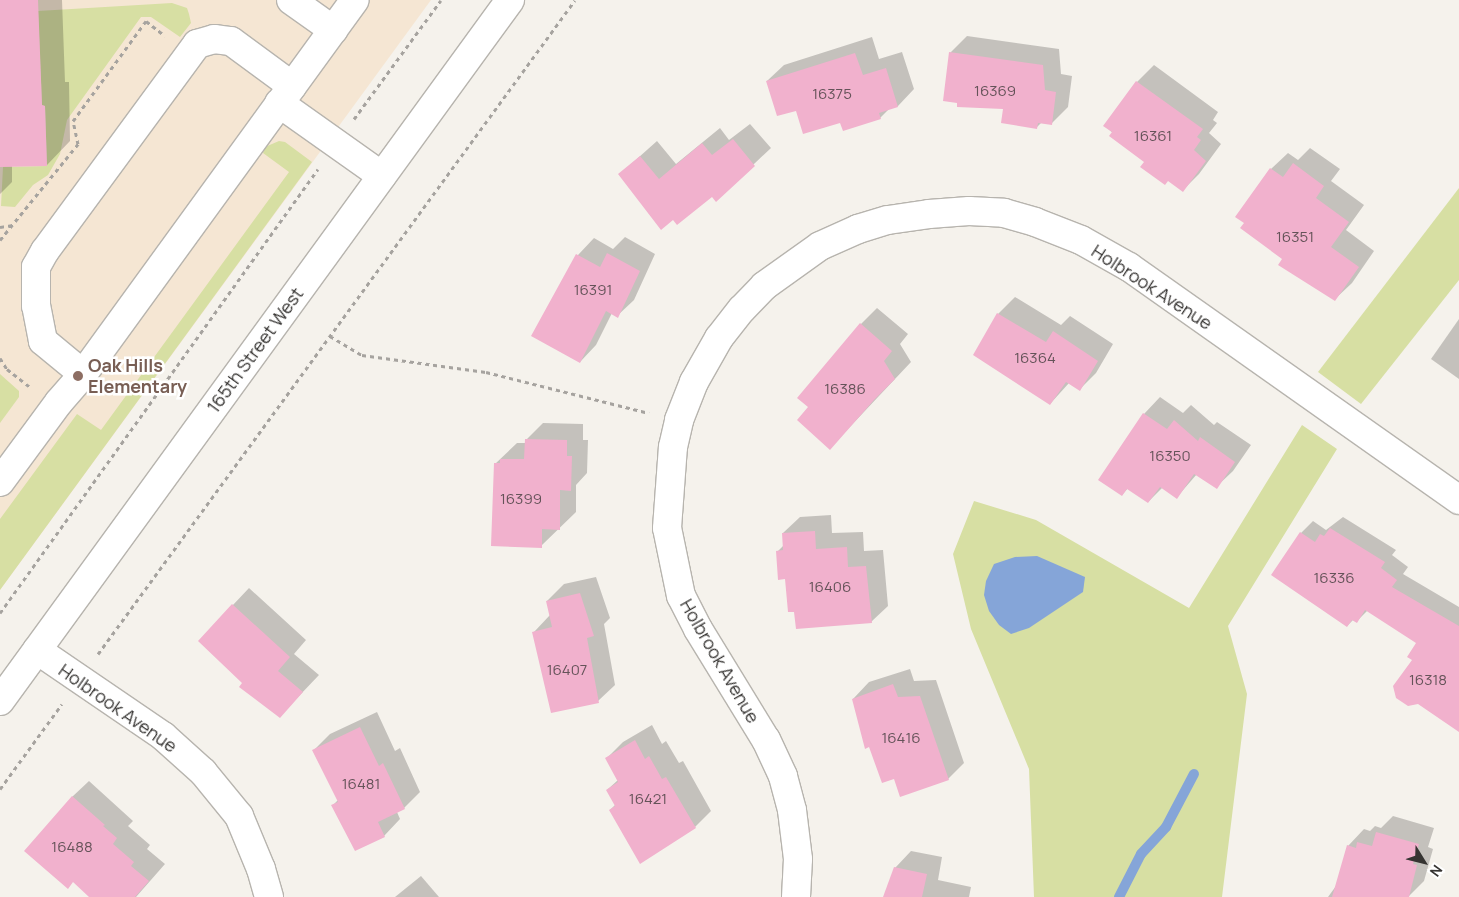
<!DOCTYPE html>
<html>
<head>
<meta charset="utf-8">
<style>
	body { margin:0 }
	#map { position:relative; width:1459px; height:897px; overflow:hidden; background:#f5f2ec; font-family:Manrope,sans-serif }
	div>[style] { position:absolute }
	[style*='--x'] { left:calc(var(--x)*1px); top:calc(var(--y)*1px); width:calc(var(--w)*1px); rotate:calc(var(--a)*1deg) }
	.education>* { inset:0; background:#f5e6d3 }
	.green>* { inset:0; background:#d7dfa3 }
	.water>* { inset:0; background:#85a5d8 }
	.shadow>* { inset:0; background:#0003 }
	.stream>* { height:10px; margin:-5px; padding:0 5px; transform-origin:5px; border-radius:5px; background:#85a5d8 }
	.building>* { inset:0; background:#f1b1cd }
	.path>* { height:3px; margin-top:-1.5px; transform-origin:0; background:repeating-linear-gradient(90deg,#a6a39f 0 4px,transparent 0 8px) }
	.roads { filter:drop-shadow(1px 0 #b7b4ae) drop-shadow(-1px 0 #b7b4ae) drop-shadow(0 1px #b7b4ae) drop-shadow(0 -1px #b7b4ae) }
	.minor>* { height:28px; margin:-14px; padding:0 14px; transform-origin:14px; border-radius:14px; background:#fff }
	.dots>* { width:14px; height:14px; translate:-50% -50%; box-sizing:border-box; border:2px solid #fff; border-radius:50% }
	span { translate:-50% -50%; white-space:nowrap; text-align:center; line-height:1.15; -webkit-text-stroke:5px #fff; paint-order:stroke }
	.number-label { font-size:15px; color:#655359 }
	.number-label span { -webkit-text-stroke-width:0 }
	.street-label { font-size:18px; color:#363432 }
	.education-label { font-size:18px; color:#785e54; font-weight:700 }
	.left { translate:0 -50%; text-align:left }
	.north { position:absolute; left:1399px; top:837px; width:50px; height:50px; -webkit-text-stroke:4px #fff; paint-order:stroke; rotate:126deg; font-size:14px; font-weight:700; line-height:20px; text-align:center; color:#363432 }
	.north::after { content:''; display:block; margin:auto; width:18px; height:22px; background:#363432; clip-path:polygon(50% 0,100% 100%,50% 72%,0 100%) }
</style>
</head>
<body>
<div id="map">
	<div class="education">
		<i style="clip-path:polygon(0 0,431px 0,0 590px)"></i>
	</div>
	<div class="green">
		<i style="clip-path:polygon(172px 3px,187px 8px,189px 14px,191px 23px,180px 37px,151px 17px,141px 17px,67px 120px,60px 154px,48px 175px,33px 185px,15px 207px,1px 206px,3px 167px,47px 166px,45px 106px,42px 105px,38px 11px)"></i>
		<i style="clip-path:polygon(279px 141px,285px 142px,312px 162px,0 590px,0 519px,77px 414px,101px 430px,289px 172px,263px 153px,265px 147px)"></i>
		<i style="clip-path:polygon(1459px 188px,1459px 280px,1361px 404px,1318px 372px)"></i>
		<i style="clip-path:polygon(0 374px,19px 391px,19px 397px,0 423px)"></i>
		<i style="clip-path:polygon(1302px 425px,1337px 449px,1228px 626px,1247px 694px,1222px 897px,1034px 897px,1029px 769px,971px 629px,953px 554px,974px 501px,1036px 520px,1189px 608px)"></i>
	</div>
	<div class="water">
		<i style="clip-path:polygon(1037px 556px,1085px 577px,1083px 592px,1029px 628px,1011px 634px,999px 625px,989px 611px,984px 595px,986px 581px,994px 564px,1015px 557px)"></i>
	</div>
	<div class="shadow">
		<i style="clip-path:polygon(0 0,62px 0,65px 82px,69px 82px,70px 141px,47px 165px,12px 166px,12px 182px,0 194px)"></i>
		<i style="clip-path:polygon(967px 36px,1059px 49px,1061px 74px,1072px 76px,1068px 107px,1051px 124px,1042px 122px,1037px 127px,1004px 108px,950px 53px)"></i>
		<i style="clip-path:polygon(872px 37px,879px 59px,902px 52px,914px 89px,898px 106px,889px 109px,880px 118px,841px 121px,797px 109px,767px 81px,784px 65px)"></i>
		<i style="clip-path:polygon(1154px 65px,1218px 112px,1213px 120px,1217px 123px,1209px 133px,1221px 144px,1199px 174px,1183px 190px,1145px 162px,1105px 126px,1137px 82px)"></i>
		<i style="clip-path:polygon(750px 124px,771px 148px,716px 200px,712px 195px,620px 174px,657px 141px,676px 164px,720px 128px,729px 140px)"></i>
		<i style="clip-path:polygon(1310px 148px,1340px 169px,1331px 181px,1364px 205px,1346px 230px,1374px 251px,1352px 283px,1335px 299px,1284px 259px,1271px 169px,1288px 153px,1298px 160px)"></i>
		<i style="clip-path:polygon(625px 237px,655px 254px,634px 300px,617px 316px,612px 313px,596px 345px,580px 362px,533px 336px,578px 255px,594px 238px,613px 249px)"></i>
		<i style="clip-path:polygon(1015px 297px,1061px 325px,1070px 316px,1113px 344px,1096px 373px,1080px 389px,1069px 383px,1050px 404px,975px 354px,998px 314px)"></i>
		<i style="clip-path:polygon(877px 308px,908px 334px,900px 344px,911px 362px,830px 448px,861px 324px)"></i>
		<i style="clip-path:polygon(1459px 319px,1459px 379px,1431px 359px)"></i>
		<i style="clip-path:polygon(1160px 397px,1183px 413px,1191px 405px,1214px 425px,1217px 422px,1251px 445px,1233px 471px,1216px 487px,1197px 474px,1177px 497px,1163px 487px,1148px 502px,1128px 488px,1122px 495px,1099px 480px,1144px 414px)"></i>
		<i style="clip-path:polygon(543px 423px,583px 424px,583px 440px,588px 440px,587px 473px,576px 485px,576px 512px,541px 546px,495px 464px,517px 443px,526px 443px,526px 440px)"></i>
		<i style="clip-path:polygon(831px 515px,832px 533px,863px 532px,864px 551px,883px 550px,888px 606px,871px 622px,796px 611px,777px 552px,784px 545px,783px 533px,800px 517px)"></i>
		<i style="clip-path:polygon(1343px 517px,1396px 550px,1392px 555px,1408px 567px,1403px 574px,1459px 607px,1459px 730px,1414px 660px,1418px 643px,1368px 610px,1356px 622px,1353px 620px,1347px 626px,1273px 575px,1301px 533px,1313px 521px,1326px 530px)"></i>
		<i style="clip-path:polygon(596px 577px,610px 618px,604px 624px,615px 685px,598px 701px,534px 632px,550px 615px,547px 601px,564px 584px)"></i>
		<i style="clip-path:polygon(249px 588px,306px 640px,294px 654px,319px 675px,280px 716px,199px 641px)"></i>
		<i style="clip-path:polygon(910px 669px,914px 681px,936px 680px,964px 763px,948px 779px,895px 777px,853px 699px,869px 682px)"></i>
		<i style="clip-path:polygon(377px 712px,395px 751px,400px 748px,420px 792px,404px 808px,397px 812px,400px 819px,384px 836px,332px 806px,339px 799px,314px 750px,330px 734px)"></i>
		<i style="clip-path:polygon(652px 725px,662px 744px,666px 741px,679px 763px,683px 761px,711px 811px,695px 827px,610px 810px,616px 804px,607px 790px,618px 780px,607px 758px,623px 742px)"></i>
		<i style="clip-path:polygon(89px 781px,133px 821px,128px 826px,150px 845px,147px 849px,165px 864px,136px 897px,105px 897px,72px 797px)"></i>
		<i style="clip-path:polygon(1393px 816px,1434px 828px,1428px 847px,1433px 849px,1424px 881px,1408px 897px,1328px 897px,1336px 886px,1348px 846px,1364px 829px,1370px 831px,1375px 826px,1381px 828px)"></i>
		<i style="clip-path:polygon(911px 851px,942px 857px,938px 880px,971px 887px,969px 897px,886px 897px,895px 868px)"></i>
		<i style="clip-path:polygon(421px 876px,439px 897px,395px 897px)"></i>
	</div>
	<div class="stream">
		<i style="--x:1119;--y:897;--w:48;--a:-62.9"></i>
		<i style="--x:1141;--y:854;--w:37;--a:-47"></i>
		<i style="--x:1166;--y:827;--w:60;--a:-62.2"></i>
	</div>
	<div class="building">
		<i style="clip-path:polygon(0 0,38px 0,42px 105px,45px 106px,47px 166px,0 167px)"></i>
		<i style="clip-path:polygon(949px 52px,1043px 65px,1045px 90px,1056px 92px,1052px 125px,1038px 123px,1037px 129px,1001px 123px,1003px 109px,957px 107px,957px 103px,943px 101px)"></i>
		<i style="clip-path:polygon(855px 53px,863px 75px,886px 68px,898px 107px,879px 113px,881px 119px,843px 131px,840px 123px,803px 134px,796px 111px,777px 116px,766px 81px)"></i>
		<i style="clip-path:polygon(1136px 81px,1203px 129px,1197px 137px,1201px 140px,1194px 150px,1206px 161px,1183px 192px,1168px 181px,1165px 185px,1140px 167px,1144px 162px,1109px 136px,1112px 132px,1103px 126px)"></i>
		<i style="clip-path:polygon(733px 139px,755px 166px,716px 202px,712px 197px,677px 225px,673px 220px,661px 230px,618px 174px,640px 156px,659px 179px,702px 143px,712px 155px)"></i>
		<i style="clip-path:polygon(1293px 163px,1324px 186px,1316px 198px,1349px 222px,1331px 247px,1359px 267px,1335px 301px,1278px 265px,1282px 259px,1240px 228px,1244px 223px,1235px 217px,1270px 168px,1283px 177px)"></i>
		<i style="clip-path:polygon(607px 253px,640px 271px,618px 318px,606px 311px,580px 363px,531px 336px,576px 254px,600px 267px)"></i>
		<i style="clip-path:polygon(997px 313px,1046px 342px,1053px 331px,1098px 361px,1080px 391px,1066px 382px,1050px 405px,973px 355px)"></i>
		<i style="clip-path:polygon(860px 323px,892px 351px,884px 361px,895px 379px,874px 400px,830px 450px,797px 420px,808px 407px,797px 398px)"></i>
		<i style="clip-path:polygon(1143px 413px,1167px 429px,1174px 420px,1198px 441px,1200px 437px,1235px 462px,1217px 489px,1194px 474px,1177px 499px,1160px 487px,1148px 503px,1127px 489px,1122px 496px,1098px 480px)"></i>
		<i style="clip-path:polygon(525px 439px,567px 440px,567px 456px,572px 456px,571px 491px,560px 490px,560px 530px,542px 529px,542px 548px,491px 546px,494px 463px,500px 463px,500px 459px,524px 459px)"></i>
		<i style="clip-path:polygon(1330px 528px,1385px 562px,1381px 568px,1397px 580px,1392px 587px,1459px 626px,1459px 732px,1418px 704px,1408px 706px,1396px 698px,1393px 686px,1412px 660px,1407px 657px,1416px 643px,1365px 610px,1357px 623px,1352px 620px,1347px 627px,1271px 575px,1300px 532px,1315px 542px,1320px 534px,1324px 536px)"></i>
		<i style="clip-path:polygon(815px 531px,816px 549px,847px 547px,848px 567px,866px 566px,872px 623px,796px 629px,794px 612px,788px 612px,785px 579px,778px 580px,776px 551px,783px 550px,782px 533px)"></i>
		<i style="clip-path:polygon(580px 593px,594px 636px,587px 638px,599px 703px,551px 713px,532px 632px,552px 627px,546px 601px)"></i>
		<i style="clip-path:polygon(232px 604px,290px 657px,278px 671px,303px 692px,280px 718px,239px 687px,242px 683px,198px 641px)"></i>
		<i style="clip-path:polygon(893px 684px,898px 697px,920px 696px,949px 780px,900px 797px,894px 779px,882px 783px,869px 747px,865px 749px,852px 699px)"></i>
		<i style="clip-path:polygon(360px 727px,379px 766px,383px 763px,405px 809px,378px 822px,385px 837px,355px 851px,331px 805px,338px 802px,312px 750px)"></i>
		<i style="clip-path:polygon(635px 740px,645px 759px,649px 756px,662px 779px,666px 777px,696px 828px,640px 864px,609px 810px,615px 806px,606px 790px,618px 782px,605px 758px)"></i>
		<i style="clip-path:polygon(72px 796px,105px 825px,103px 826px,117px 838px,113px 844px,134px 862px,131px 866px,149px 881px,135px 897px,89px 897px,73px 882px,68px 889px,24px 851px)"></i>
		<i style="clip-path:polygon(1376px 832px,1419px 844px,1413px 864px,1417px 865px,1409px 897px,1332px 897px,1347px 845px,1356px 848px,1357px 842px,1372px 846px)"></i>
		<i style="clip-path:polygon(894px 867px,927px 874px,922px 897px,883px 897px)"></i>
	</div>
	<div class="path">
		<i style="--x:354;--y:119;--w:147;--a:-53.8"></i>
		<i style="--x:0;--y:227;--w:12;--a:-9"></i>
		<i style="--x:0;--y:240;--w:124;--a:-50.9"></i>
		<i style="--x:78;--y:144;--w:24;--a:-102"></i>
		<i style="--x:73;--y:121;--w:124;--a:-53.9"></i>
		<i style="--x:146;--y:21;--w:24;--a:38"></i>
		<i style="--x:330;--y:336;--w:37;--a:31"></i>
		<i style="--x:362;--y:355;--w:125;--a:7.8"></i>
		<i style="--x:486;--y:372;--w:168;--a:14.1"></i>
		<i style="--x:0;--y:358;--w:13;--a:58"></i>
		<i style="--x:7;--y:369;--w:31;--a:38"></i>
		<i style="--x:0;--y:613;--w:546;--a:-54.39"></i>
		<i style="--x:98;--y:654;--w:809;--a:-53.89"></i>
		<i style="--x:0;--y:789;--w:105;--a:-53.9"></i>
	</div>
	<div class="roads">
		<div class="minor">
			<i style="--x:291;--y:0;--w:52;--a:35.5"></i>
			<i style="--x:279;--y:103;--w:126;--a:35.3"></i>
			<i style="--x:83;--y:374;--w:52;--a:-140.5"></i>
			<i style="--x:43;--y:341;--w:36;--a:-101"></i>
			<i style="--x:36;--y:306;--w:39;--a:-90"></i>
			<i style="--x:36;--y:267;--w:18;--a:-61"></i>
			<i style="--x:45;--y:251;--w:257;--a:-53.7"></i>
			<i style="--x:197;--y:44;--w:18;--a:-16"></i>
			<i style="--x:214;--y:39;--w:17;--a:7"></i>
			<i style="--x:231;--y:41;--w:76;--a:36.4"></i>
			<i style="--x:0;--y:482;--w:99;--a:-53.6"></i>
			<i style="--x:59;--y:402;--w:37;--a:-49"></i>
			<i style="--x:83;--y:374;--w:462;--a:-54"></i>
			<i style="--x:37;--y:650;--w:153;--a:34.3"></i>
			<i style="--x:163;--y:736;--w:54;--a:42"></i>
			<i style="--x:203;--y:772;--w:57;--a:50.7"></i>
			<i style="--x:239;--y:816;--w:57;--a:67.5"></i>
			<i style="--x:261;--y:869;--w:29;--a:74"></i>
			<i style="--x:0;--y:701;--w:867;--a:-53.96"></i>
			<i style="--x:796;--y:897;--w:38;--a:-87"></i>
			<i style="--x:798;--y:859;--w:49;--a:-97"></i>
			<i style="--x:792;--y:810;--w:35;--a:-105"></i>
			<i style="--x:783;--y:776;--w:40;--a:-115"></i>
			<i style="--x:766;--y:740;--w:130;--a:-121.5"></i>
			<i style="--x:698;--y:629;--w:37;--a:-117"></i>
			<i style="--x:681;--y:596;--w:69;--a:-101.6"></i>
			<i style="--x:667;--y:528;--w:81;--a:-85.8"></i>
			<i style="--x:673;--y:447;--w:28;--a:-77"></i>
			<i style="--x:679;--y:420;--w:41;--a:-68.5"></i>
			<i style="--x:694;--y:382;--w:51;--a:-60.4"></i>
			<i style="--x:719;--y:338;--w:37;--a:-52"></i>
			<i style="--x:742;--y:309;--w:32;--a:-46"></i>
			<i style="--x:764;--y:286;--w:69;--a:-35.5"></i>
			<i style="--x:820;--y:246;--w:42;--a:-24.1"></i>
			<i style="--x:858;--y:229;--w:31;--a:-17"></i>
			<i style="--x:888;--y:220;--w:41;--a:-8.3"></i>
			<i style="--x:929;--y:214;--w:40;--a:-4.3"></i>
			<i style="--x:969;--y:211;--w:35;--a:3"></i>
			<i style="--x:1004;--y:213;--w:32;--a:16"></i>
			<i style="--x:1035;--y:222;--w:49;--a:21.4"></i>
			<i style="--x:1081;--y:240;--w:55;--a:29.4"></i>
			<i style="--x:1129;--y:267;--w:404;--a:35.2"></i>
		</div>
	</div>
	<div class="dots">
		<i style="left:78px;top:376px;background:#8d6e63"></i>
	</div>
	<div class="number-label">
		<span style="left:995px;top:91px">16369</span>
		<span style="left:832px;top:94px">16375</span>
		<span style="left:1153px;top:136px">16361</span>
		<span style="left:1295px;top:237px">16351</span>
		<span style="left:593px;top:290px">16391</span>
		<span style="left:1035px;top:358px">16364</span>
		<span style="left:845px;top:389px">16386</span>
		<span style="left:1170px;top:456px">16350</span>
		<span style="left:521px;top:499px">16399</span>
		<span style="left:1334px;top:578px">16336</span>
		<span style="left:830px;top:587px">16406</span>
		<span style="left:567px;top:670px">16407</span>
		<span style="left:1428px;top:680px">16318</span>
		<span style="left:901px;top:738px">16416</span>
		<span style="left:361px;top:784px">16481</span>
		<span style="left:648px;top:799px">16421</span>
		<span style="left:72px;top:847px">16488</span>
	</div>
	<div class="street-label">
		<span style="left:1152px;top:287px;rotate:33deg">Holbrook Avenue</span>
		<span style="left:255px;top:350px;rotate:-54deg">165th Street West</span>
		<span style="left:720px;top:661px;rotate:60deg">Holbrook Avenue</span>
		<span style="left:118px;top:708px;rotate:35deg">Holbrook Avenue</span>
	</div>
	<div class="education-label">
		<span class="left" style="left:88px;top:376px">Oak Hills<br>Elementary</span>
	</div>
	<div class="north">N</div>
</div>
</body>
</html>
